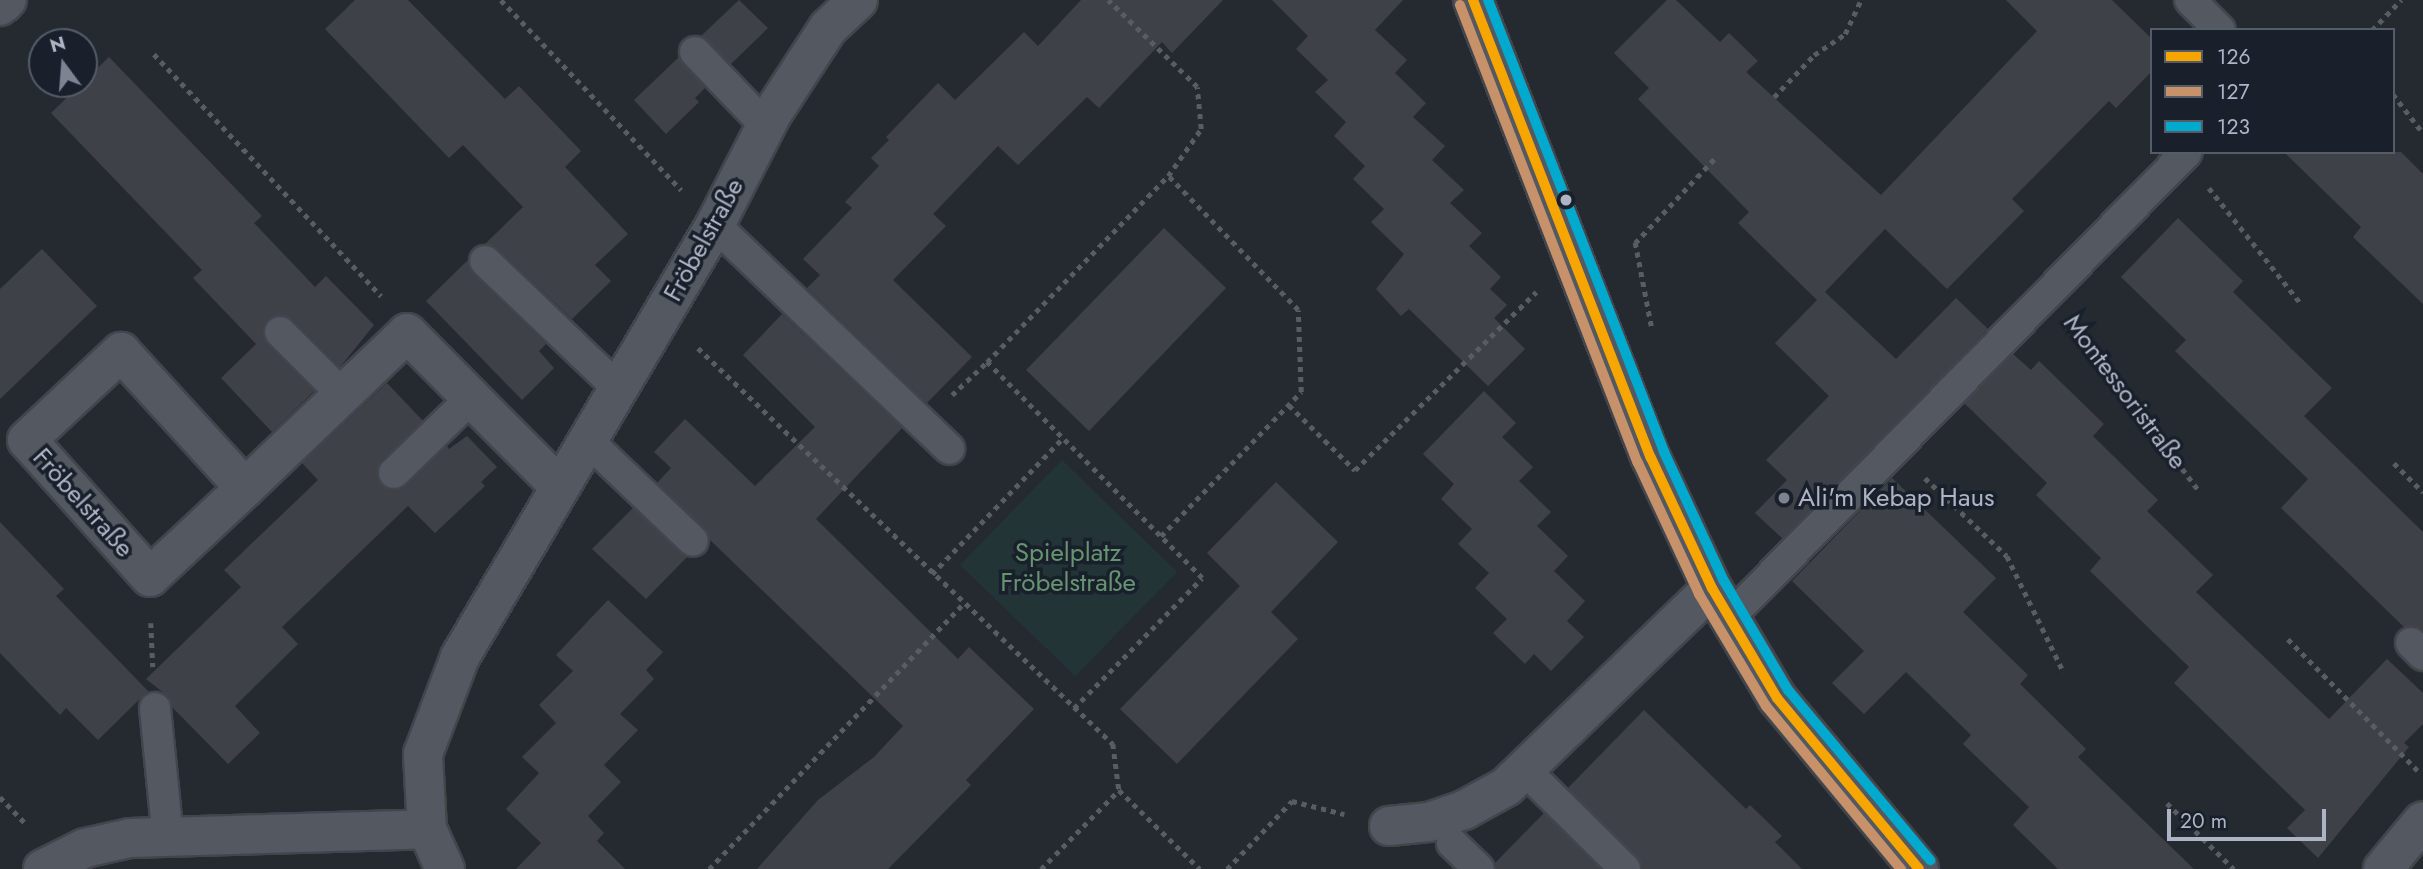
<!DOCTYPE html>
<html>
<head>
<meta charset="utf-8">
<style>
	body { margin:0 }
	#map { position:relative; width:2423px; height:869px; overflow:hidden; background:#252a31; font-family:Jost,sans-serif }
	div>[style] { position:absolute }
	[style*='--x'] { left:calc(var(--x)*1px); top:calc(var(--y)*1px); width:calc(var(--w)*1px); rotate:calc(var(--a)*1deg) }
	.green>* { inset:0; background:#233437 }
	.building>* { inset:0; background:#3e4248 }
	.path>* { height:4.5px; margin-top:-2.25px; transform-origin:0; background:repeating-linear-gradient(90deg,#585c63 0 5px,transparent 0 10px) }
	.roads { filter:drop-shadow(2px 0 #42464c) drop-shadow(-2px 0 #42464c) drop-shadow(0 2px #42464c) drop-shadow(0 -2px #42464c) }
	.service>* { height:30px; margin:-15px; padding:0 15px; transform-origin:15px; border-radius:15px; background:#545860 }
	.minor>* { height:38px; margin:-19px; padding:0 19px; transform-origin:19px; border-radius:19px; background:#545860 }
	.tertiary>* { height:38px; margin:-19px; padding:0 19px; transform-origin:19px; border-radius:19px; background:#545860 }
	.bus-1>* { height:10px; margin:-5px; padding:0 5px; transform-origin:5px; border-radius:5px; background:#f7a600 }
	.bus-2>* { height:10px; margin:-5px; padding:0 5px; transform-origin:5px; border-radius:5px; background:#c7916a }
	.bus-3>* { height:10px; margin:-5px; padding:0 5px; transform-origin:5px; border-radius:5px; background:#00a9ce }
	.dots>* { width:19px; height:19px; translate:-50% -50%; box-sizing:border-box; border:4px solid #19202b; border-radius:50% }
	span { translate:-50% -50%; white-space:nowrap; text-align:center; line-height:1.15; -webkit-text-stroke:7px #19202b; paint-order:stroke }
	.street-label { font-size:26px; color:#adb5c4 }
	.poi-label { font-size:26px; color:#adb5c4 }
	.left { translate:0 -50%; text-align:left }
	.park-label { font-size:26px; color:#669471 }
	.legend { position:absolute; left:2150px; top:28px; width:245px; height:126px; box-sizing:border-box; background:#19202b; border:2px solid #545c68; margin:0; padding:9px 12px; list-style:none; font-size:21px; color:#adb5c4 }
	.legend li { display:flex; align-items:center; gap:14px; height:35px }
	.legend b { width:35px; border:2px solid #545c68 }
	.north { position:absolute; left:28px; top:28px; width:70px; height:70px; box-sizing:border-box; background:#19202b; border:2px solid #545c68; border-radius:50%; rotate:344deg; font-size:19px; font-weight:700; line-height:28px; text-align:center; color:#adb5c4 }
	.north::after { content:''; display:block; margin:auto; width:24px; height:32px; background:#7d8491; clip-path:polygon(50% 0,100% 100%,50% 72%,0 100%) }
	.scale { position:absolute; left:2167px; top:809px; width:159px; height:32px; box-sizing:border-box; border:4px solid #adb5c4; border-top:0; padding-left:9px; font-size:21px; line-height:24px; white-space:nowrap; color:#adb5c4; -webkit-text-stroke:5px #19202b; paint-order:stroke }
</style>
</head>
<body>
<div id="map">
	<div class="green">
		<i style="clip-path:polygon(1062px 460px,1177px 572px,1075px 676px,960px 565px)"></i>
	</div>
	<div class="building">
		<i style="clip-path:polygon(355px 0,408px 0,505px 99px,519px 86px,581px 151px,565px 167px,628px 234px,595px 265px,611px 281px,572px 319px,497px 248px,485px 244px,523px 207px,463px 145px,449px 158px,325px 29px)"></i>
		<i style="clip-path:polygon(739px 0,768px 28px,731px 64px,701px 36px)"></i>
		<i style="clip-path:polygon(1081px 0,1223px 0,1172px 53px,1162px 42px,1099px 108px,1087px 97px,1018px 165px,998px 146px,933px 214px,946px 226px,893px 280px,972px 357px,927px 403px,807px 288px,820px 275px,803px 259px,852px 208px,845px 202px,879px 166px,871px 158px,889px 140px,886px 137px,938px 83px,955px 100px,1024px 32px,1038px 46px)"></i>
		<i style="clip-path:polygon(1272px 0,1403px 0,1375px 30px,1407px 60px,1395px 73px,1426px 103px,1413px 117px,1445px 146px,1432px 160px,1464px 190px,1450px 203px,1482px 233px,1469px 246px,1501px 277px,1490px 289px,1507px 305px,1494px 318px,1525px 349px,1488px 386px,1409px 309px,1401px 316px,1376px 289px,1404px 254px,1371px 222px,1384px 209px,1353px 179px,1365px 166px,1334px 136px,1346px 122px,1315px 92px,1328px 80px,1296px 49px,1308px 36px)"></i>
		<i style="clip-path:polygon(1667px 0,1676px 0,1720px 42px,1729px 33px,1758px 61px,1746px 72px,1881px 195px,2037px 31px,2006px 0,2112px 0,2152px 39px,2152px 71px,2116px 108px,2109px 101px,2012px 199px,2024px 211px,1947px 289px,1885px 229px,1825px 292px,1896px 359px,1956px 298px,1988px 329px,1783px 539px,1755px 513px,1787px 480px,1766px 460px,1829px 396px,1775px 343px,1817px 300px,1738px 223px,1749px 212px,1638px 99px,1649px 88px,1614px 53px)"></i>
		<i style="clip-path:polygon(109px 57px,262px 216px,254px 223px,315px 287px,326px 276px,374px 325px,340px 367px,292px 319px,276px 315px,267px 320px,263px 328px,267px 344px,314px 391px,272px 432px,221px 378px,256px 344px,193px 278px,202px 270px,51px 113px)"></i>
		<i style="clip-path:polygon(679px 57px,705px 88px,695px 98px,699px 102px,666px 134px,634px 100px)"></i>
		<i style="clip-path:polygon(2284px 152px,2401px 152px,2423px 174px,2423px 304px,2353px 237px,2361px 227px)"></i>
		<i style="clip-path:polygon(2178px 218px,2243px 281px,2233px 292px,2332px 388px,2304px 416px,2423px 532px,2423px 630px,2404px 627px,2281px 508px,2308px 479px,2175px 351px,2186px 340px,2121px 277px)"></i>
		<i style="clip-path:polygon(1164px 228px,1226px 288px,1089px 431px,1026px 370px)"></i>
		<i style="clip-path:polygon(42px 249px,97px 306px,0 399px,0 289px)"></i>
		<i style="clip-path:polygon(468px 260px,473px 274px,546px 344px,539px 351px,554px 368px,522px 400px,426px 301px)"></i>
		<i style="clip-path:polygon(782px 314px,902px 428px,816px 519px,958px 659px,969px 647px,1034px 709px,966px 780px,971px 785px,888px 869px,757px 869px,818px 800px,874px 757px,903px 726px,710px 540px,705px 528px,657px 483px,671px 468px,654px 452px,685px 419px,755px 486px,815px 427px,743px 355px)"></i>
		<i style="clip-path:polygon(2013px 354px,2031px 370px,2039px 361px,2104px 424px,2093px 436px,2158px 500px,2147px 511px,2213px 575px,2196px 592px,2329px 719px,2387px 659px,2423px 693px,2423px 724px,2404px 743px,2409px 747px,2318px 858px,2287px 828px,2305px 810px,2174px 683px,2189px 667px,2090px 571px,2101px 558px,2036px 495px,2047px 483px,1964px 403px)"></i>
		<i style="clip-path:polygon(387px 383px,423px 421px,381px 461px,377px 477px,382px 486px,390px 490px,406px 486px,447px 446px,449px 449px,467px 436px,497px 467px,481px 482px,485px 486px,435px 533px,408px 506px,282px 627px,298px 644px,235px 706px,260px 733px,228px 764px,172px 707px,169px 697px,146px 679px,241px 587px,224px 570px,318px 480px,302px 463px)"></i>
		<i style="clip-path:polygon(1484px 391px,1516px 423px,1502px 437px,1533px 467px,1519px 481px,1551px 512px,1537px 526px,1568px 556px,1554px 571px,1585px 601px,1567px 621px,1584px 637px,1551px 671px,1534px 654px,1525px 664px,1493px 633px,1507px 619px,1475px 588px,1489px 573px,1458px 544px,1472px 529px,1441px 499px,1454px 484px,1423px 454px)"></i>
		<i style="clip-path:polygon(1892px 478px,1996px 578px,1963px 612px,2028px 675px,2020px 684px,2086px 749px,2078px 757px,2194px 869px,2058px 869px,2013px 825px,2029px 807px,1963px 744px,1971px 735px,1906px 672px,1864px 714px,1832px 683px,1864px 651px,1792px 581px)"></i>
		<i style="clip-path:polygon(1276px 482px,1338px 542px,1271px 612px,1298px 639px,1177px 764px,1120px 709px,1240px 586px,1207px 553px)"></i>
		<i style="clip-path:polygon(633px 508px,687px 557px,646px 599px,592px 549px)"></i>
		<i style="clip-path:polygon(0 522px,64px 589px,56px 596px,148px 691px,98px 740px,66px 708px,60px 715px,0 653px)"></i>
		<i style="clip-path:polygon(608px 600px,663px 652px,646px 670px,654px 679px,620px 714px,638px 730px,604px 765px,621px 782px,588px 816px,604px 833px,597px 841px,625px 869px,516px 869px,541px 843px,506px 809px,539px 773px,522px 757px,556px 723px,539px 705px,573px 671px,556px 655px)"></i>
		<i style="clip-path:polygon(1644px 710px,1746px 809px,1750px 805px,1782px 836px,1775px 842px,1802px 869px,1642px 869px,1637px 857px,1568px 788px)"></i>
		<i style="clip-path:polygon(1544px 813px,1600px 869px,1496px 869px,1495px 863px)"></i>
	</div>
	<div class="path">
		<i style="--x:501;--y:0;--w:262;--a:46.5"></i>
		<i style="--x:2372;--y:30;--w:42;--a:-46"></i>
		<i style="--x:154;--y:54;--w:332;--a:46.8"></i>
		<i style="--x:2393;--y:94;--w:49;--a:52.4"></i>
		<i style="--x:1774;--y:97;--w:58;--a:-46.4"></i>
		<i style="--x:1814;--y:55;--w:37;--a:-34"></i>
		<i style="--x:1845;--y:34;--w:38;--a:-65"></i>
		<i style="--x:2209;--y:188;--w:149;--a:51.5"></i>
		<i style="--x:2074;--y:325;--w:209;--a:53"></i>
		<i style="--x:1651;--y:326;--w:85;--a:-100.9"></i>
		<i style="--x:1635;--y:243;--w:117;--a:-46.7"></i>
		<i style="--x:698;--y:348;--w:574;--a:43.66"></i>
		<i style="--x:1113;--y:744;--w:46;--a:82.6"></i>
		<i style="--x:1119;--y:790;--w:113;--a:44.3"></i>
		<i style="--x:952;--y:395;--w:48;--a:-43.3"></i>
		<i style="--x:1289;--y:405;--w:93;--a:44.6"></i>
		<i style="--x:1355;--y:470;--w:254;--a:-44.5"></i>
		<i style="--x:2394;--y:463;--w:41;--a:45"></i>
		<i style="--x:1925;--y:478;--w:113;--a:43.6"></i>
		<i style="--x:2007;--y:556;--w:130;--a:64"></i>
		<i style="--x:1161;--y:536;--w:201;--a:-45.8"></i>
		<i style="--x:1301;--y:392;--w:82;--a:-92.1"></i>
		<i style="--x:1298;--y:310;--w:187;--a:-134.1"></i>
		<i style="--x:932;--y:574;--w:189;--a:-46.1"></i>
		<i style="--x:151;--y:623;--w:44;--a:87.4"></i>
		<i style="--x:2288;--y:639;--w:188;--a:45.4"></i>
		<i style="--x:1074;--y:708;--w:182;--a:-45.4"></i>
		<i style="--x:1202;--y:578;--w:305;--a:-134.9"></i>
		<i style="--x:987;--y:362;--w:260;--a:-45.8"></i>
		<i style="--x:1168;--y:176;--w:57;--a:-54.9"></i>
		<i style="--x:1201;--y:129;--w:42;--a:-95.4"></i>
		<i style="--x:1197;--y:87;--w:124;--a:-135.7"></i>
		<i style="--x:0;--y:797;--w:37;--a:46"></i>
		<i style="--x:2167;--y:803;--w:94;--a:44.6"></i>
		<i style="--x:709;--y:869;--w:367;--a:-46.2"></i>
		<i style="--x:1041;--y:869;--w:111;--a:-45.4"></i>
		<i style="--x:1227;--y:869;--w:94;--a:-46.3"></i>
		<i style="--x:1292;--y:801;--w:54;--a:14"></i>
	</div>
	<div class="roads">
		<div class="service">
			<i style="--x:2190;--y:0;--w:42;--a:45"></i>
			<i style="--x:695;--y:52;--w:103;--a:46.2"></i>
			<i style="--x:715;--y:225;--w:324;--a:43.7"></i>
			<i style="--x:485;--y:261;--w:184;--a:43.7"></i>
			<i style="--x:280;--y:332;--w:89;--a:45"></i>
			<i style="--x:587;--y:440;--w:146;--a:43.6"></i>
			<i style="--x:394;--y:473;--w:107;--a:-44.2"></i>
			<i style="--x:1729;--y:618;--w:653;--a:-45.5"></i>
			<i style="--x:2411;--y:643;--w:17;--a:45"></i>
			<i style="--x:155;--y:708;--w:131;--a:84.3"></i>
			<i style="--x:1524;--y:769;--w:142;--a:44.7"></i>
			<i style="--x:1452;--y:843;--w:37;--a:44"></i>
		</div>
		<div class="minor">
			<i style="--x:1473;--y:0;--w:491;--a:68.8"></i>
			<i style="--x:1651;--y:458;--w:144;--a:64.9"></i>
			<i style="--x:1712;--y:588;--w:128;--a:59.4"></i>
			<i style="--x:1777;--y:698;--w:222;--a:50.3"></i>
			<i style="--x:245;--y:488;--w:130;--a:136.9"></i>
			<i style="--x:150;--y:577;--w:184;--a:-131.9"></i>
			<i style="--x:27;--y:440;--w:129;--a:-43.1"></i>
			<i style="--x:121;--y:352;--w:184;--a:47.6"></i>
			<i style="--x:245;--y:488;--w:224;--a:-43.7"></i>
			<i style="--x:407;--y:333;--w:217;--a:45.2"></i>
			<i style="--x:1389;--y:826;--w:40;--a:-5.7"></i>
			<i style="--x:1429;--y:822;--w:37;--a:-19"></i>
			<i style="--x:1464;--y:810;--w:48;--a:-28.7"></i>
			<i style="--x:1506;--y:787;--w:286;--a:-44"></i>
			<i style="--x:43;--y:869;--w:47;--a:-26.6"></i>
			<i style="--x:85;--y:848;--w:46;--a:-12.5"></i>
			<i style="--x:130;--y:838;--w:297;--a:-1.7"></i>
			<i style="--x:445;--y:869;--w:44;--a:-114.2"></i>
			<i style="--x:427;--y:829;--w:75;--a:-93.1"></i>
			<i style="--x:423;--y:754;--w:104;--a:-69.1"></i>
			<i style="--x:460;--y:657;--w:502;--a:-59.45"></i>
			<i style="--x:715;--y:225;--w:125;--a:-62.8"></i>
			<i style="--x:772;--y:114;--w:103;--a:-56.9"></i>
			<i style="--x:828;--y:28;--w:41;--a:-43"></i>
			<i style="--x:2383;--y:869;--w:62;--a:-50.2"></i>
		</div>
		<div class="tertiary">
			<i style="--x:0;--y:6;--w:9;--a:-41"></i>
		</div>
	</div>
	<div class="bus-1">
		<i style="--x:1473;--y:0;--w:491;--a:68.8"></i>
		<i style="--x:1651;--y:458;--w:144;--a:64.9"></i>
		<i style="--x:1712;--y:588;--w:128;--a:59.4"></i>
		<i style="--x:1777;--y:698;--w:222;--a:50.3"></i>
	</div>
	<div class="bus-2">
		<i style="--x:1460;--y:5;--w:491;--a:68.8"></i>
		<i style="--x:1638;--y:463;--w:145;--a:65"></i>
		<i style="--x:1699;--y:594;--w:131;--a:59.1"></i>
		<i style="--x:1766;--y:706;--w:212;--a:50.4"></i>
	</div>
	<div class="bus-3">
		<i style="--x:1488;--y:0;--w:485;--a:68.7"></i>
		<i style="--x:1664;--y:452;--w:142;--a:65.1"></i>
		<i style="--x:1724;--y:581;--w:126;--a:59.6"></i>
		<i style="--x:1788;--y:690;--w:222;--a:50.1"></i>
	</div>
	<div class="dots">
		<i style="left:1566px;top:200px;background:#adb5c4"></i>
		<i style="left:1784px;top:498px;background:#7d8491"></i>
	</div>
	<div class="street-label">
		<span style="left:704px;top:240px;rotate:-61deg">Fröbelstraße</span>
		<span style="left:2125px;top:392px;rotate:53deg">Montessoristraße</span>
		<span style="left:83px;top:503px;rotate:48deg">Fröbelstraße</span>
	</div>
	<div class="poi-label">
		<span class="left" style="left:1798px;top:498px">Ali'm Kebap Haus</span>
	</div>
	<div class="park-label">
		<span style="left:1068px;top:568px">Spielplatz<br>Fröbelstraße</span>
	</div>
	<ul class="legend">
	<li><b style="height:9px;background:#f7a600"></b>126</li>
	<li><b style="height:9px;background:#c7916a"></b>127</li>
	<li><b style="height:9px;background:#00a9ce"></b>123</li>
	</ul>
	<div class="north">N</div>
	<div class="scale">20 m</div>
</div>
</body>
</html>
